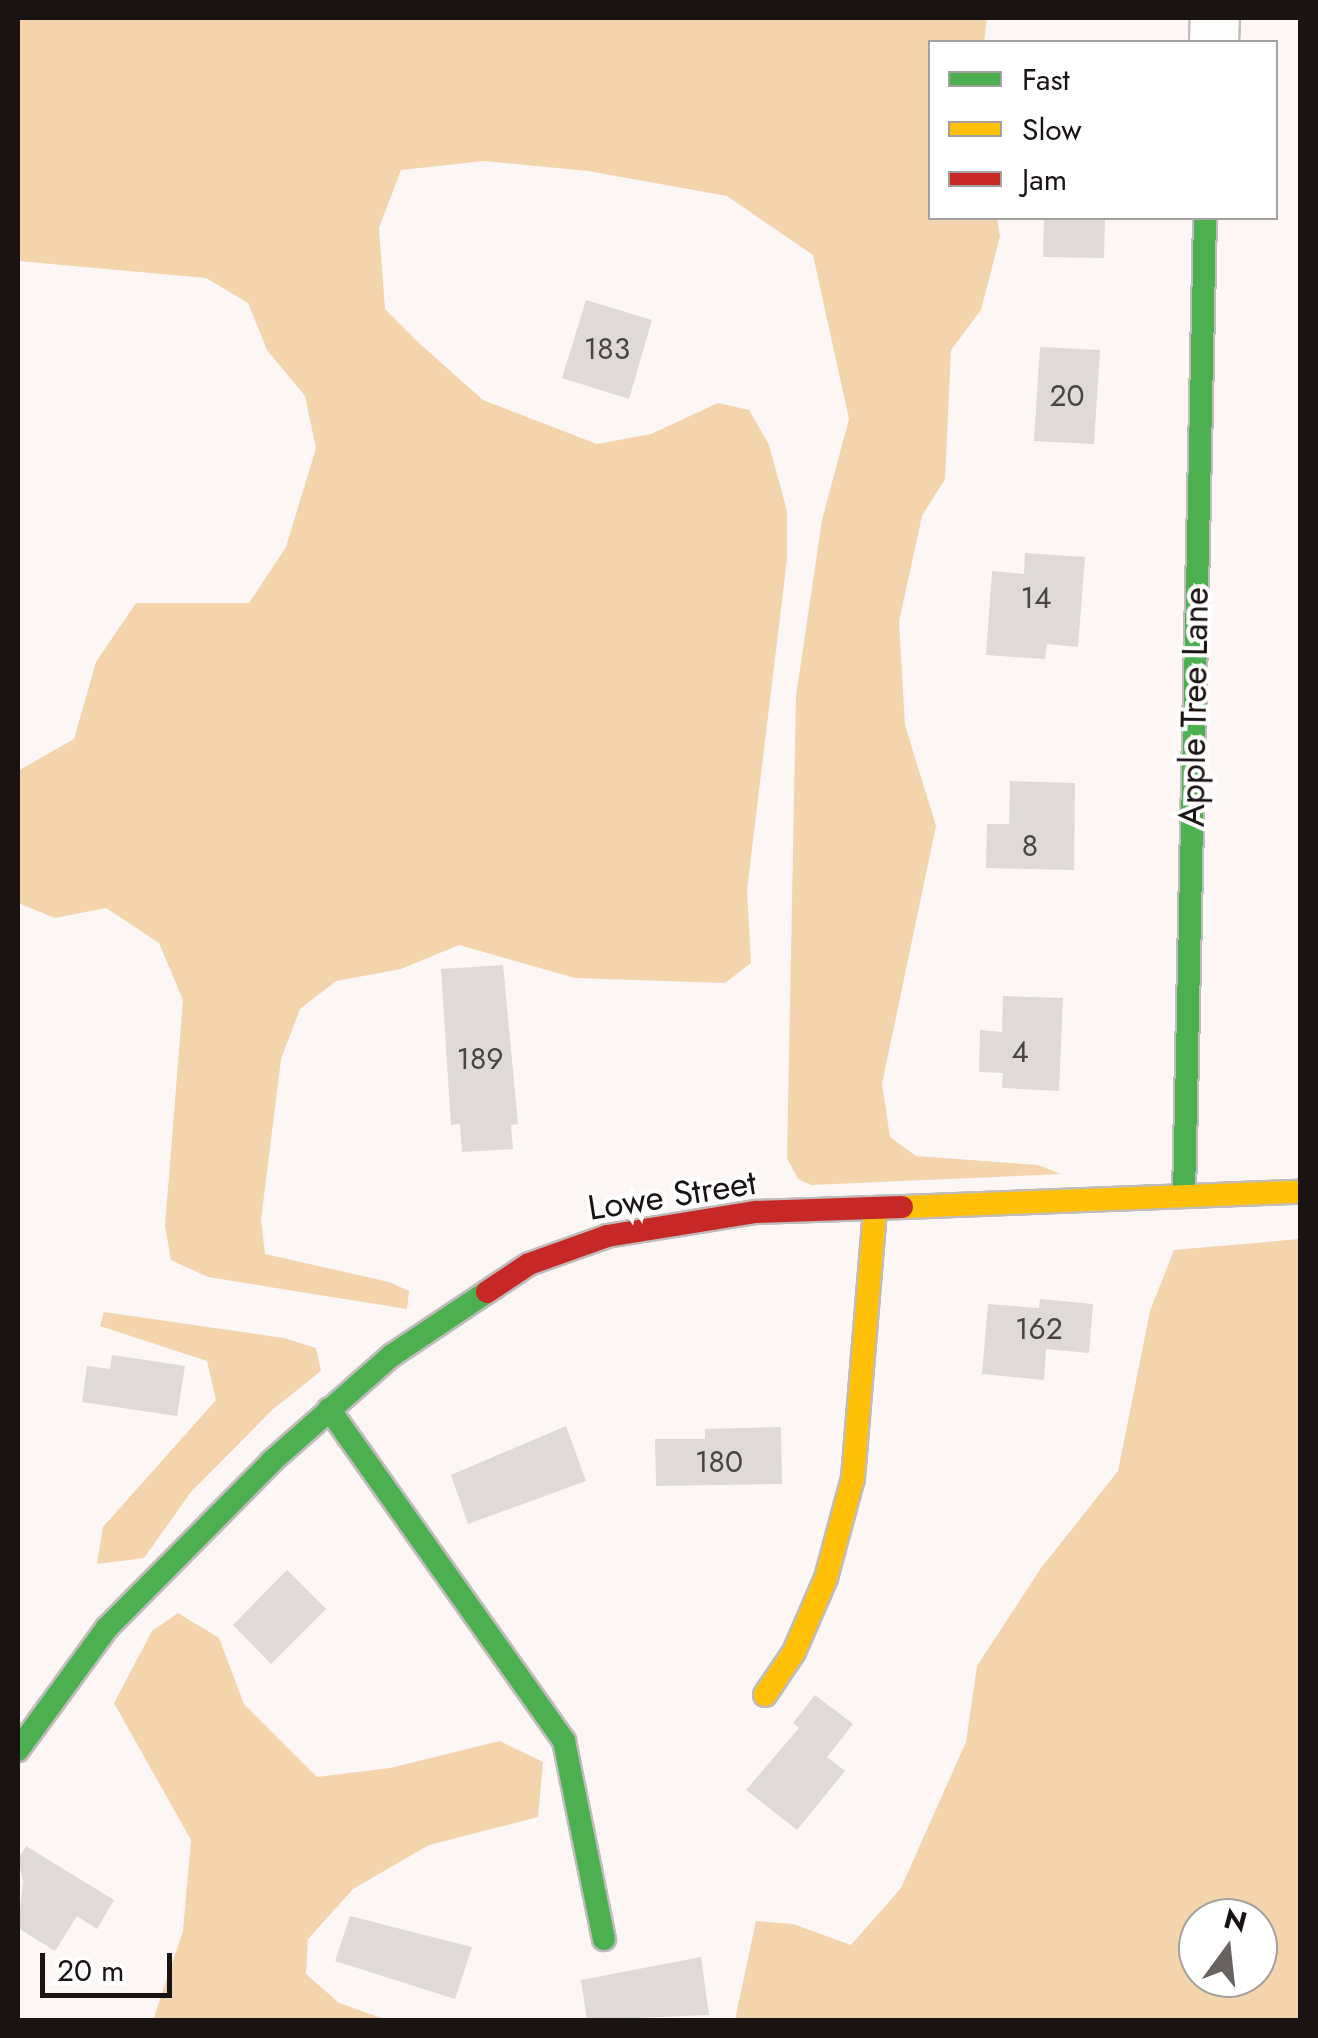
<!DOCTYPE html>
<html>
<head>
<meta charset="utf-8">
<style>
	body { margin:0 }
	#map { position:relative; width:1318px; height:2038px; overflow:hidden; background:#fcf6f5; font-family:Jost,sans-serif }
	div>[style] { position:absolute }
	[style*='--x'] { left:calc(var(--x)*1px); top:calc(var(--y)*1px); width:calc(var(--w)*1px); rotate:calc(var(--a)*1deg) }
	.green>* { inset:0; background:#f3d4ac }
	.building>* { inset:0; background:#dfdad7 }
	.roads { filter:drop-shadow(2px 0 #c1bbba) drop-shadow(-2px 0 #c1bbba) drop-shadow(0 2px #c1bbba) drop-shadow(0 -2px #c1bbba) }
	.street>* { height:48px; margin:-24px; padding:0 24px; transform-origin:24px; border-radius:24px; background:#fffefe }
	.fast>* { height:22px; margin:-11px; padding:0 11px; transform-origin:11px; border-radius:11px; background:#4caf50 }
	.slow>* { height:22px; margin:-11px; padding:0 11px; transform-origin:11px; border-radius:11px; background:#ffc107 }
	.jam>* { height:22px; margin:-11px; padding:0 11px; transform-origin:11px; border-radius:11px; background:#c62828 }
	span { translate:-50% -50%; white-space:nowrap; text-align:center; line-height:1.15; -webkit-text-stroke:8px #fff; paint-order:stroke }
	.number-label { font-size:30px; color:#4a4543 }
	.number-label span { -webkit-text-stroke-width:0 }
	.street-label { font-size:35px; color:#191312 }
	.frame { position:absolute; inset:0; border:20px solid #191312; pointer-events:none }
	.legend { position:absolute; left:928px; top:40px; width:350px; height:180px; box-sizing:border-box; background:#fff; border:2px solid #a3a1a0; margin:0; padding:12px 18px; list-style:none; font-size:30px; color:#191312 }
	.legend li { display:flex; align-items:center; gap:20px; height:50px }
	.legend b { width:50px; border:2px solid #a3a1a0 }
	.north { position:absolute; left:1178px; top:1898px; width:100px; height:100px; box-sizing:border-box; background:#fff; border:2px solid #a3a1a0; border-radius:50%; rotate:15deg; font-size:28px; font-weight:700; line-height:40px; text-align:center; color:#191312 }
	.north::after { content:''; display:block; margin:auto; width:35px; height:45px; background:#686261; clip-path:polygon(50% 0,100% 100%,50% 72%,0 100%) }
	.scale { position:absolute; left:40px; top:1953px; width:132px; height:45px; box-sizing:border-box; border:5px solid #191312; border-top:0; padding-left:12px; font-size:30px; line-height:35px; white-space:nowrap; color:#191312; -webkit-text-stroke:8px #fff; paint-order:stroke }
</style>
</head>
<body>
<div id="map">
	<div class="green">
		<i style="clip-path:polygon(18px 18px,987px 18px,984px 42px,931px 42px,931px 218px,997px 218px,1000px 236px,981px 310px,951px 350px,945px 479px,922px 516px,899px 622px,905px 725px,936px 826px,882px 1084px,890px 1137px,916px 1156px,1038px 1165px,1061px 1174px,811px 1185px,798px 1179px,787px 1158px,796px 696px,822px 520px,849px 419px,813px 255px,727px 196px,588px 171px,484px 161px,401px 170px,379px 228px,385px 309px,419px 343px,483px 400px,597px 444px,651px 434px,718px 403px,749px 410px,769px 445px,787px 511px,787px 559px,747px 890px,751px 963px,725px 983px,575px 978px,459px 945px,401px 969px,336px 981px,300px 1009px,281px 1059px,261px 1220px,265px 1254px,389px 1282px,409px 1291px,407px 1309px,208px 1277px,171px 1260px,165px 1226px,183px 1000px,159px 943px,106px 908px,55px 918px,18px 903px,18px 771px,74px 739px,96px 662px,136px 603px,249px 603px,286px 547px,316px 448px,305px 396px,267px 350px,248px 303px,206px 278px,18px 261px)"></i>
		<i style="clip-path:polygon(evenodd,1300px 1239px,1300px 2020px,735px 2020px,756px 1921px,793px 1924px,851px 1945px,901px 1888px,966px 1742px,977px 1666px,1041px 1568px,1118px 1471px,1150px 1311px,1174px 1250px,1300px 1239px,1198px 1918px,1258px 1918px,1258px 1978px,1198px 1978px,1198px 1918px)"></i>
		<i style="clip-path:polygon(104px 1312px,284px 1338px,316px 1348px,321px 1371px,272px 1410px,191px 1492px,144px 1558px,97px 1564px,103px 1527px,216px 1400px,207px 1361px,100px 1326px)"></i>
		<i style="clip-path:polygon(178px 1613px,219px 1638px,244px 1704px,317px 1777px,390px 1768px,500px 1741px,543px 1762px,538px 1817px,429px 1845px,353px 1889px,308px 1939px,306px 1974px,339px 2003px,387px 2020px,153px 2020px,183px 1931px,191px 1840px,114px 1703px,152px 1631px)"></i>
	</div>
	<div class="building">
		<i style="clip-path:polygon(1044px 218px,1105px 218px,1104px 258px,1043px 257px)"></i>
		<i style="clip-path:polygon(586px 300px,652px 320px,629px 399px,562px 378px)"></i>
		<i style="clip-path:polygon(1040px 347px,1100px 350px,1094px 444px,1034px 441px)"></i>
		<i style="clip-path:polygon(1025px 553px,1085px 557px,1078px 647px,1047px 644px,1045px 659px,986px 655px,992px 571px,1024px 574px)"></i>
		<i style="clip-path:polygon(1010px 781px,1075px 783px,1074px 870px,986px 868px,987px 824px,1009px 824px)"></i>
		<i style="clip-path:polygon(503px 965px,518px 1124px,511px 1125px,513px 1149px,462px 1152px,460px 1124px,451px 1125px,441px 969px)"></i>
		<i style="clip-path:polygon(1003px 996px,1063px 998px,1059px 1091px,1002px 1088px,1003px 1073px,979px 1072px,980px 1030px,1002px 1032px)"></i>
		<i style="clip-path:polygon(1040px 1299px,1093px 1304px,1089px 1353px,1046px 1349px,1044px 1380px,982px 1374px,988px 1304px,1039px 1308px)"></i>
		<i style="clip-path:polygon(112px 1355px,185px 1366px,177px 1416px,82px 1402px,87px 1366px,110px 1369px)"></i>
		<i style="clip-path:polygon(566px 1426px,586px 1481px,468px 1524px,451px 1475px)"></i>
		<i style="clip-path:polygon(781px 1427px,782px 1484px,656px 1486px,655px 1439px,705px 1439px,705px 1429px)"></i>
		<i style="clip-path:polygon(287px 1570px,326px 1609px,271px 1664px,233px 1625px)"></i>
		<i style="clip-path:polygon(815px 1695px,853px 1724px,827px 1757px,845px 1771px,797px 1830px,746px 1790px,799px 1728px,793px 1723px)"></i>
		<i style="clip-path:polygon(26px 1846px,114px 1900px,97px 1929px,77px 1916px,55px 1951px,18px 1928px,23px 1881px,18px 1859px)"></i>
		<i style="clip-path:polygon(350px 1916px,472px 1947px,455px 1999px,335px 1961px)"></i>
		<i style="clip-path:polygon(701px 1957px,709px 2015px,587px 2020px,581px 1980px)"></i>
	</div>
	<div class="roads">
		<div class="street">
			<i style="--x:1214;--y:42;--w:24;--a:-88"></i>
		</div>
		<div class="fast">
			<i style="--x:1184;--y:1196;--w:978;--a:-88.77"></i>
			<i style="--x:329;--y:1409;--w:407;--a:54.7"></i>
			<i style="--x:564;--y:1741;--w:202;--a:78.6"></i>
			<i style="--x:18;--y:1750;--w:151;--a:-53.9"></i>
			<i style="--x:107;--y:1628;--w:235;--a:-45.3"></i>
			<i style="--x:272;--y:1461;--w:159;--a:-41.4"></i>
			<i style="--x:391;--y:1356;--w:115;--a:-33.7"></i>
		</div>
		<div class="slow">
			<i style="--x:902;--y:1207;--w:398;--a:-2.2"></i>
			<i style="--x:765;--y:1695;--w:52;--a:-56"></i>
			<i style="--x:794;--y:1652;--w:81;--a:-66.6"></i>
			<i style="--x:826;--y:1578;--w:104;--a:-74.9"></i>
			<i style="--x:853;--y:1478;--w:268;--a:-85.3"></i>
		</div>
		<div class="jam">
			<i style="--x:487;--y:1292;--w:50;--a:-33.7"></i>
			<i style="--x:529;--y:1264;--w:83;--a:-19.7"></i>
			<i style="--x:607;--y:1236;--w:151;--a:-9.2"></i>
			<i style="--x:756;--y:1212;--w:146;--a:-2"></i>
		</div>
	</div>
	<div class="number-label">
		<span style="left:607px;top:349px">183</span>
		<span style="left:1067px;top:396px">20</span>
		<span style="left:1036px;top:598px">14</span>
		<span style="left:1030px;top:846px">8</span>
		<span style="left:1020px;top:1052px">4</span>
		<span style="left:480px;top:1059px">189</span>
		<span style="left:1039px;top:1329px">162</span>
		<span style="left:719px;top:1462px">180</span>
	</div>
	<div class="street-label">
		<span style="left:1194px;top:707px;rotate:-89deg">Apple Tree Lane</span>
		<span style="left:672px;top:1195px;rotate:-9deg">Lowe Street</span>
	</div>
	<div class="frame"></div>
	<ul class="legend">
	<li><b style="height:12px;background:#4caf50"></b>Fast</li>
	<li><b style="height:12px;background:#ffc107"></b>Slow</li>
	<li><b style="height:12px;background:#c62828"></b>Jam</li>
	</ul>
	<div class="north">N</div>
	<div class="scale">20 m</div>
</div>
</body>
</html>
